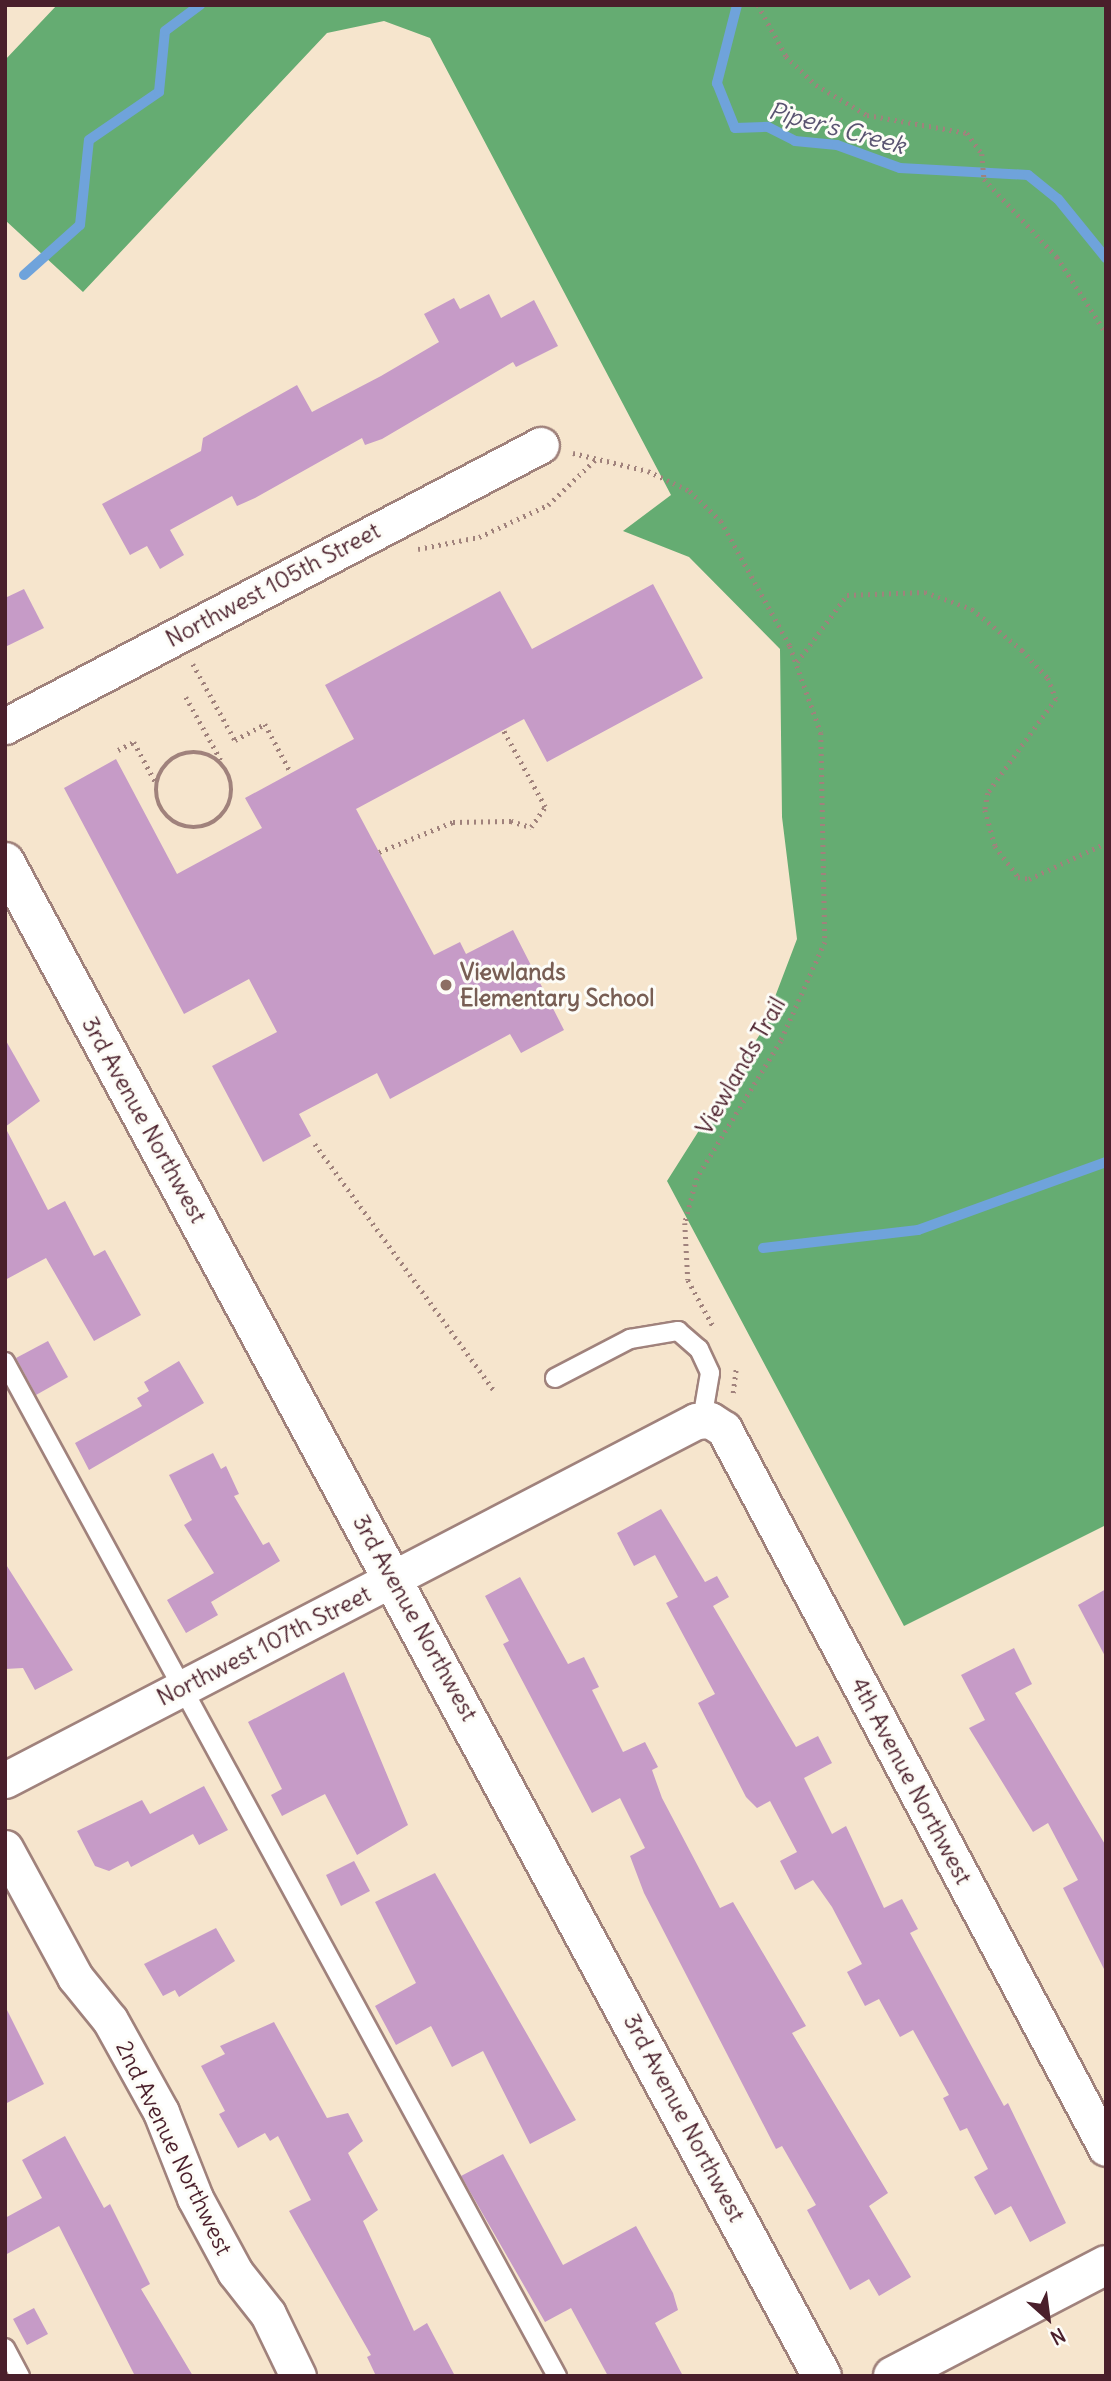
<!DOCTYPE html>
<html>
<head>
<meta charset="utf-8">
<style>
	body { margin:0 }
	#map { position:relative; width:1111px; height:2381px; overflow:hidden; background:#f6e5cd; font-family:Delius,sans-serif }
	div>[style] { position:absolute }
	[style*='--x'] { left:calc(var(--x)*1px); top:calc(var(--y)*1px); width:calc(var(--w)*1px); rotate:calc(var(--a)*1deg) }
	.forest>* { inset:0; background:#65ac72 }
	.stream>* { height:10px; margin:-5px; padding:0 5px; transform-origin:5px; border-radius:5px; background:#6fa3db }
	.building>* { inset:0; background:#c69bc7 }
	.path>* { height:4.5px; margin-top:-2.25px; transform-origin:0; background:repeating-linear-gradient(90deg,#a0827c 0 2px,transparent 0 7px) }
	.path>.ring { margin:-2.25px; padding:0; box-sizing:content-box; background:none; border:4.5px solid #a0827c; border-radius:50% }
	.roads { filter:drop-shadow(2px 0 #a0827c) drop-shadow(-2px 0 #a0827c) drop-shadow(0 2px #a0827c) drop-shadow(0 -2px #a0827c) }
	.service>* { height:18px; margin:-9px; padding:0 9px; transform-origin:9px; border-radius:9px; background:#fff }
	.minor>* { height:35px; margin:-17.5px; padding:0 17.5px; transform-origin:17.5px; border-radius:17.5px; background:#fff }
	.tertiary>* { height:38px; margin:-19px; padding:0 19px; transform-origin:19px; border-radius:19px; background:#fff }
	.dots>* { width:19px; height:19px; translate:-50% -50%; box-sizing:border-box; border:4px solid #fdfcf7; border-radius:50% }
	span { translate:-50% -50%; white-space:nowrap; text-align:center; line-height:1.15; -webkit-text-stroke:6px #fdfcf7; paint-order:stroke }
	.street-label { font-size:23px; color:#4a1f2b }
	.education-label { font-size:23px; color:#785e54; font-weight:700 }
	.left { translate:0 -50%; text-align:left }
	.water-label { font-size:24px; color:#595471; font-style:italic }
	.frame { position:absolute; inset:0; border:7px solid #4a1f2b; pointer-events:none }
	.north { position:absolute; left:1013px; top:2283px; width:70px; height:70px; -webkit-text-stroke:5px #fdfcf7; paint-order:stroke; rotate:152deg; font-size:19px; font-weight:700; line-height:28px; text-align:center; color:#4a1f2b }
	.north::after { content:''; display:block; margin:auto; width:24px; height:32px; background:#4a1f2b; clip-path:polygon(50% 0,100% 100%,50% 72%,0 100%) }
</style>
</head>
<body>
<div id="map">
	<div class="forest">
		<i style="clip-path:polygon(57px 5px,1106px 5px,1106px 1525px,904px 1626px,667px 1181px,762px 1031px,797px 939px,782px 817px,780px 649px,689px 557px,623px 531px,671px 495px,430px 38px,384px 21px,327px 33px,83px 292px,5px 220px,5px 60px)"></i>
	</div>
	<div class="stream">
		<i style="--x:737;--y:5;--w:81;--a:104.4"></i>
		<i style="--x:717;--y:83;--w:48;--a:68.2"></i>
		<i style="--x:735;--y:128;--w:33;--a:-2"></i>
		<i style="--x:768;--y:127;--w:30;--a:27"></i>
		<i style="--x:795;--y:141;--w:42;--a:5.4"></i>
		<i style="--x:837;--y:145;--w:67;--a:20.1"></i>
		<i style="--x:900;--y:168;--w:128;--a:3.1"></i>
		<i style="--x:1028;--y:175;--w:38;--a:39"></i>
		<i style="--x:1058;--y:199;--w:76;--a:50.9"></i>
		<i style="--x:24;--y:275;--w:75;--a:-41.8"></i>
		<i style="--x:80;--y:225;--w:85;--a:-84"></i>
		<i style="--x:89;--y:140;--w:85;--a:-34.4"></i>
		<i style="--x:159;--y:92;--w:61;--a:-84.4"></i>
		<i style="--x:165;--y:31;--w:44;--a:-36.6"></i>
		<i style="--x:763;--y:1248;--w:156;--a:-6.6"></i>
		<i style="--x:918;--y:1230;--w:200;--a:-19.9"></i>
	</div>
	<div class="building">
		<i style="clip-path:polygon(489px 294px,501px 318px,534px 300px,558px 346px,516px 367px,513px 362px,382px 439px,365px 445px,362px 438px,255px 498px,237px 506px,232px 496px,170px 530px,184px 555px,160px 569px,147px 546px,130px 555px,102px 504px,201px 451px,203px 438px,297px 385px,312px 412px,381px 376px,439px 342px,424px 314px,454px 298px,460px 309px)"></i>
		<i style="clip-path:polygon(653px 584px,703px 678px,547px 762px,524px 719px,356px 809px,434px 955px,460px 942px,466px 954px,513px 930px,564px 1030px,521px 1053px,510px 1034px,390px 1099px,377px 1073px,299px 1114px,311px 1136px,263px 1162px,212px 1066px,277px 1032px,249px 979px,184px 1014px,64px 788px,116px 759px,177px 874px,262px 828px,245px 798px,354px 739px,325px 685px,500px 591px,532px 649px)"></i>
		<i style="clip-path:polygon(24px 589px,44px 628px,5px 647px,5px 598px)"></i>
		<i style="clip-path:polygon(5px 1039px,40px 1101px,5px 1127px)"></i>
		<i style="clip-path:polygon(5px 1127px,48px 1210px,65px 1201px,94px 1256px,105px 1250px,141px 1315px,94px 1341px,46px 1258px,5px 1280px)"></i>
		<i style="clip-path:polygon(48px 1341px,68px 1377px,36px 1395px,16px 1358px)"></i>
		<i style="clip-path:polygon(179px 1361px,204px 1403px,89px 1470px,75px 1443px,142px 1406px,137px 1398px,149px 1391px,144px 1382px)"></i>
		<i style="clip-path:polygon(213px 1453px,221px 1469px,226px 1466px,239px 1494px,234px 1496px,263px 1545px,269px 1542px,280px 1561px,211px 1602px,218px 1615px,186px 1633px,167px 1600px,214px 1573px,184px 1525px,192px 1520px,169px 1475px)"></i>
		<i style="clip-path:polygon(661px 1509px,705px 1582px,717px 1576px,729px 1597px,713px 1606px,796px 1747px,818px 1736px,832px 1763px,804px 1778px,832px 1834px,846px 1826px,884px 1908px,902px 1899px,918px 1929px,910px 1933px,1004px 2106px,1008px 2103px,1066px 2223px,1030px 2242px,1011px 2206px,995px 2215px,974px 2177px,988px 2169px,967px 2128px,960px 2131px,943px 2098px,949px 2095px,913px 2030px,900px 2037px,879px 1999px,865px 2006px,847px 1972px,862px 1964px,832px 1907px,813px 1880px,795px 1890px,780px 1861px,797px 1852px,770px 1801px,757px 1808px,746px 1797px,698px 1703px,715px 1694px,666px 1603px,678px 1597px,655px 1555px,634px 1566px,617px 1533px)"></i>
		<i style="clip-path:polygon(5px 1563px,73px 1670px,35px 1690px,23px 1668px,5px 1669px)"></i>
		<i style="clip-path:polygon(520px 1577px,568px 1664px,584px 1657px,599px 1687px,592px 1690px,623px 1752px,645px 1742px,658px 1767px,652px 1770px,662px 1798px,720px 1908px,733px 1902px,806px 2026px,792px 2033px,888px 2193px,869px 2206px,911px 2277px,879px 2296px,869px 2279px,850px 2290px,807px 2210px,816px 2205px,782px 2146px,776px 2149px,644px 1893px,630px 1856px,645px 1848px,620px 1798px,592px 1813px,503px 1644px,509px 1641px,485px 1596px)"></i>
		<i style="clip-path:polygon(1106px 1589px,1106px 1658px,1078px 1605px)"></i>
		<i style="clip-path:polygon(1014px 1648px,1032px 1684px,1015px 1693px,1106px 1846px,1106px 1973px,1063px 1888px,1078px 1880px,1048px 1823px,1033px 1832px,969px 1728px,985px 1720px,961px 1675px)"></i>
		<i style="clip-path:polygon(344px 1672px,408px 1825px,357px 1855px,325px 1794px,282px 1816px,271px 1795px,282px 1789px,248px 1722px)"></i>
		<i style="clip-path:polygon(204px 1786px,228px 1830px,199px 1845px,193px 1834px,131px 1867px,128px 1861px,109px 1871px,95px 1866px,77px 1831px,142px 1800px,150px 1814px)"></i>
		<i style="clip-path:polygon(354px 1861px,370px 1891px,341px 1906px,326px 1875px)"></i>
		<i style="clip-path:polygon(435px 1873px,576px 2120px,530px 2144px,483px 2051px,452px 2067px,431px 2026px,396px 2045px,375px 2006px,416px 1983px,375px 1902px)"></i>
		<i style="clip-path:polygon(216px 1928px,235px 1961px,179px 1997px,175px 1990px,163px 1996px,144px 1964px)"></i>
		<i style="clip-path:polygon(5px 2006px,44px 2084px,5px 2104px)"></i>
		<i style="clip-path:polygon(274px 2022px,327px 2118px,348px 2113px,363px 2141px,348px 2153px,378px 2210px,363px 2221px,414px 2331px,427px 2323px,455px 2376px,376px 2376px,367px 2357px,371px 2355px,289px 2211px,311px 2200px,278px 2136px,270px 2141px,265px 2133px,238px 2148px,219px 2114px,225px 2111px,201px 2066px,225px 2054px,220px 2046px)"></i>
		<i style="clip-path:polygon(65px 2136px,104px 2208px,110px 2204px,150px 2284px,141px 2289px,193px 2376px,135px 2376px,59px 2226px,5px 2255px,5px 2218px,42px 2198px,22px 2160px)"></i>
		<i style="clip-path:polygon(503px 2154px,563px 2265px,636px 2226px,673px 2293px,678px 2310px,655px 2323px,683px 2376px,608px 2376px,571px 2308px,545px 2322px,461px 2176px)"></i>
		<i style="clip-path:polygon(34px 2308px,48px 2334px,27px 2345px,13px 2319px)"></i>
	</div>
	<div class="path">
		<i style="--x:758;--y:5;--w:58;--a:61.2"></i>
		<i style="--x:786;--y:56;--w:42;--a:44"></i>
		<i style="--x:816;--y:85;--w:59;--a:30.5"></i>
		<i style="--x:867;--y:115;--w:102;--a:10.2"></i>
		<i style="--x:967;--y:133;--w:26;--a:54"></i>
		<i style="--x:982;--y:154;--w:25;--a:85"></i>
		<i style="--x:984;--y:179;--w:107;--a:46.9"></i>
		<i style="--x:1057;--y:257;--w:90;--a:57.2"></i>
		<i style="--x:573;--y:453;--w:77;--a:13.5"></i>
		<i style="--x:648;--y:471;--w:47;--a:25.5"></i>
		<i style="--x:690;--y:491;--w:43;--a:44.1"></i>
		<i style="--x:721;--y:521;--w:143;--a:61.1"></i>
		<i style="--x:790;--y:646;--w:92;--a:70.4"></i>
		<i style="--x:821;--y:733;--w:209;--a:88.9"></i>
		<i style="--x:825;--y:942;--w:108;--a:114"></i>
		<i style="--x:781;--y:1041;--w:161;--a:121.5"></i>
		<i style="--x:697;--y:1178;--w:47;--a:104.9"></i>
		<i style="--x:685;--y:1223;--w:57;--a:87"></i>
		<i style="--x:688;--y:1280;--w:52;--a:61.5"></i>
		<i style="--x:418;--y:549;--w:62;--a:-11.1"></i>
		<i style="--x:479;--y:537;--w:76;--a:-24.9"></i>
		<i style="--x:548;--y:505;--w:66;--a:-43.8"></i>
		<i style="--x:797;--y:662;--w:84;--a:-53.3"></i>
		<i style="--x:847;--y:595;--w:78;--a:-2.2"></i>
		<i style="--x:925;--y:592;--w:50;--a:19.9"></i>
		<i style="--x:972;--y:609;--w:65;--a:39.4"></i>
		<i style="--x:1022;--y:650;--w:38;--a:47"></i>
		<i style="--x:1048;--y:678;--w:22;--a:69"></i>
		<i style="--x:1056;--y:699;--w:116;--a:125.9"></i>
		<i style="--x:988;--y:793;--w:17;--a:100"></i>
		<i style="--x:985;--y:810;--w:37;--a:74"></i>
		<i style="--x:995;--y:846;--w:39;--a:53"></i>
		<i style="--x:1018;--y:877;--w:11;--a:10"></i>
		<i style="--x:1029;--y:879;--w:85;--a:-25.1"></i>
		<i style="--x:193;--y:664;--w:87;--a:61.1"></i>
		<i style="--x:235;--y:740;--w:34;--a:-28"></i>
		<i style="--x:265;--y:724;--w:55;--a:62"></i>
		<i style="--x:186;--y:697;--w:74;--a:61"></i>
		<i style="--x:118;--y:750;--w:18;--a:-27"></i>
		<i style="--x:134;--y:742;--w:47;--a:61.8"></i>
		<i class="ring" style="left:156px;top:752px;width:71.5px;height:71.5px"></i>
		<i style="--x:379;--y:852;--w:80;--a:-22.1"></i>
		<i style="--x:453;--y:822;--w:58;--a:-1"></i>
		<i style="--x:511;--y:821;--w:21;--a:17"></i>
		<i style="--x:531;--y:827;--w:24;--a:-55"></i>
		<i style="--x:545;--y:807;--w:88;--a:-118.6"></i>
		<i style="--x:315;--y:1144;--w:304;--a:54"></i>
		<i style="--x:733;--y:1393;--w:26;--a:-83"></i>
	</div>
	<div class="roads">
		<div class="service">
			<i style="--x:5;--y:1362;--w:1155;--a:61.44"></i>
			<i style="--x:555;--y:1378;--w:85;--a:-27.5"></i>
			<i style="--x:630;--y:1339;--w:49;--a:-9.5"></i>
			<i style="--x:678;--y:1331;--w:28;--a:41"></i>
			<i style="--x:699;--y:1349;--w:26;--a:65"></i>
			<i style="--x:710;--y:1373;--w:48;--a:99.7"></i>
			<i style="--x:5;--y:2348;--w:32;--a:62"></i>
		</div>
		<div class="minor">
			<i style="--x:5;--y:726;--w:605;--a:-27.67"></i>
			<i style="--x:5;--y:1780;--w:779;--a:-27.45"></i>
			<i style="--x:696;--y:1421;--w:14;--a:-4"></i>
			<i style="--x:710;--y:1420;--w:17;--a:33"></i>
			<i style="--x:724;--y:1429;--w:814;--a:62.02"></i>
			<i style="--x:5;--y:1848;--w:147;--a:61.5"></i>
			<i style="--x:75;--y:1977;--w:55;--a:50.9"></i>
			<i style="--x:110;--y:2020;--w:105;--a:61"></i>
			<i style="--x:161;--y:2112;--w:92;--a:68.4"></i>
			<i style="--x:195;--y:2198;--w:84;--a:61.6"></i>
			<i style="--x:235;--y:2272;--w:53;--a:51.8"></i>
			<i style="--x:268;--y:2314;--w:69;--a:64.2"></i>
		</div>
		<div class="tertiary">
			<i style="--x:5;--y:862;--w:1720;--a:61.65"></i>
			<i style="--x:893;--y:2376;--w:240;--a:-27.5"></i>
		</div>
	</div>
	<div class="dots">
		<i style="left:446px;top:985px;background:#8d6e63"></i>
	</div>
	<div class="street-label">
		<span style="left:273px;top:585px;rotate:-28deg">Northwest 105th Street</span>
		<span style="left:741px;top:1066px;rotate:-60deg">Viewlands Trail</span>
		<span style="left:144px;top:1120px;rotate:61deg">3rd Avenue Northwest</span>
		<span style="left:415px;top:1618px;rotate:61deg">3rd Avenue Northwest</span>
		<span style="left:264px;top:1646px;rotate:-27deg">Northwest 107th Street</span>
		<span style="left:911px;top:1781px;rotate:62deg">4th Avenue Northwest</span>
		<span style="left:684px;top:2118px;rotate:62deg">3rd Avenue Northwest</span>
		<span style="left:174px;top:2148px;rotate:64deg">2nd Avenue Northwest</span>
	</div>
	<div class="education-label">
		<span class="left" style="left:460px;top:985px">Viewlands<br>Elementary School</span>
	</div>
	<div class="water-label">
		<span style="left:837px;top:128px;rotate:15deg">Piper's Creek</span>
	</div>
	<div class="frame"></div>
	<div class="north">N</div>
</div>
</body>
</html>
